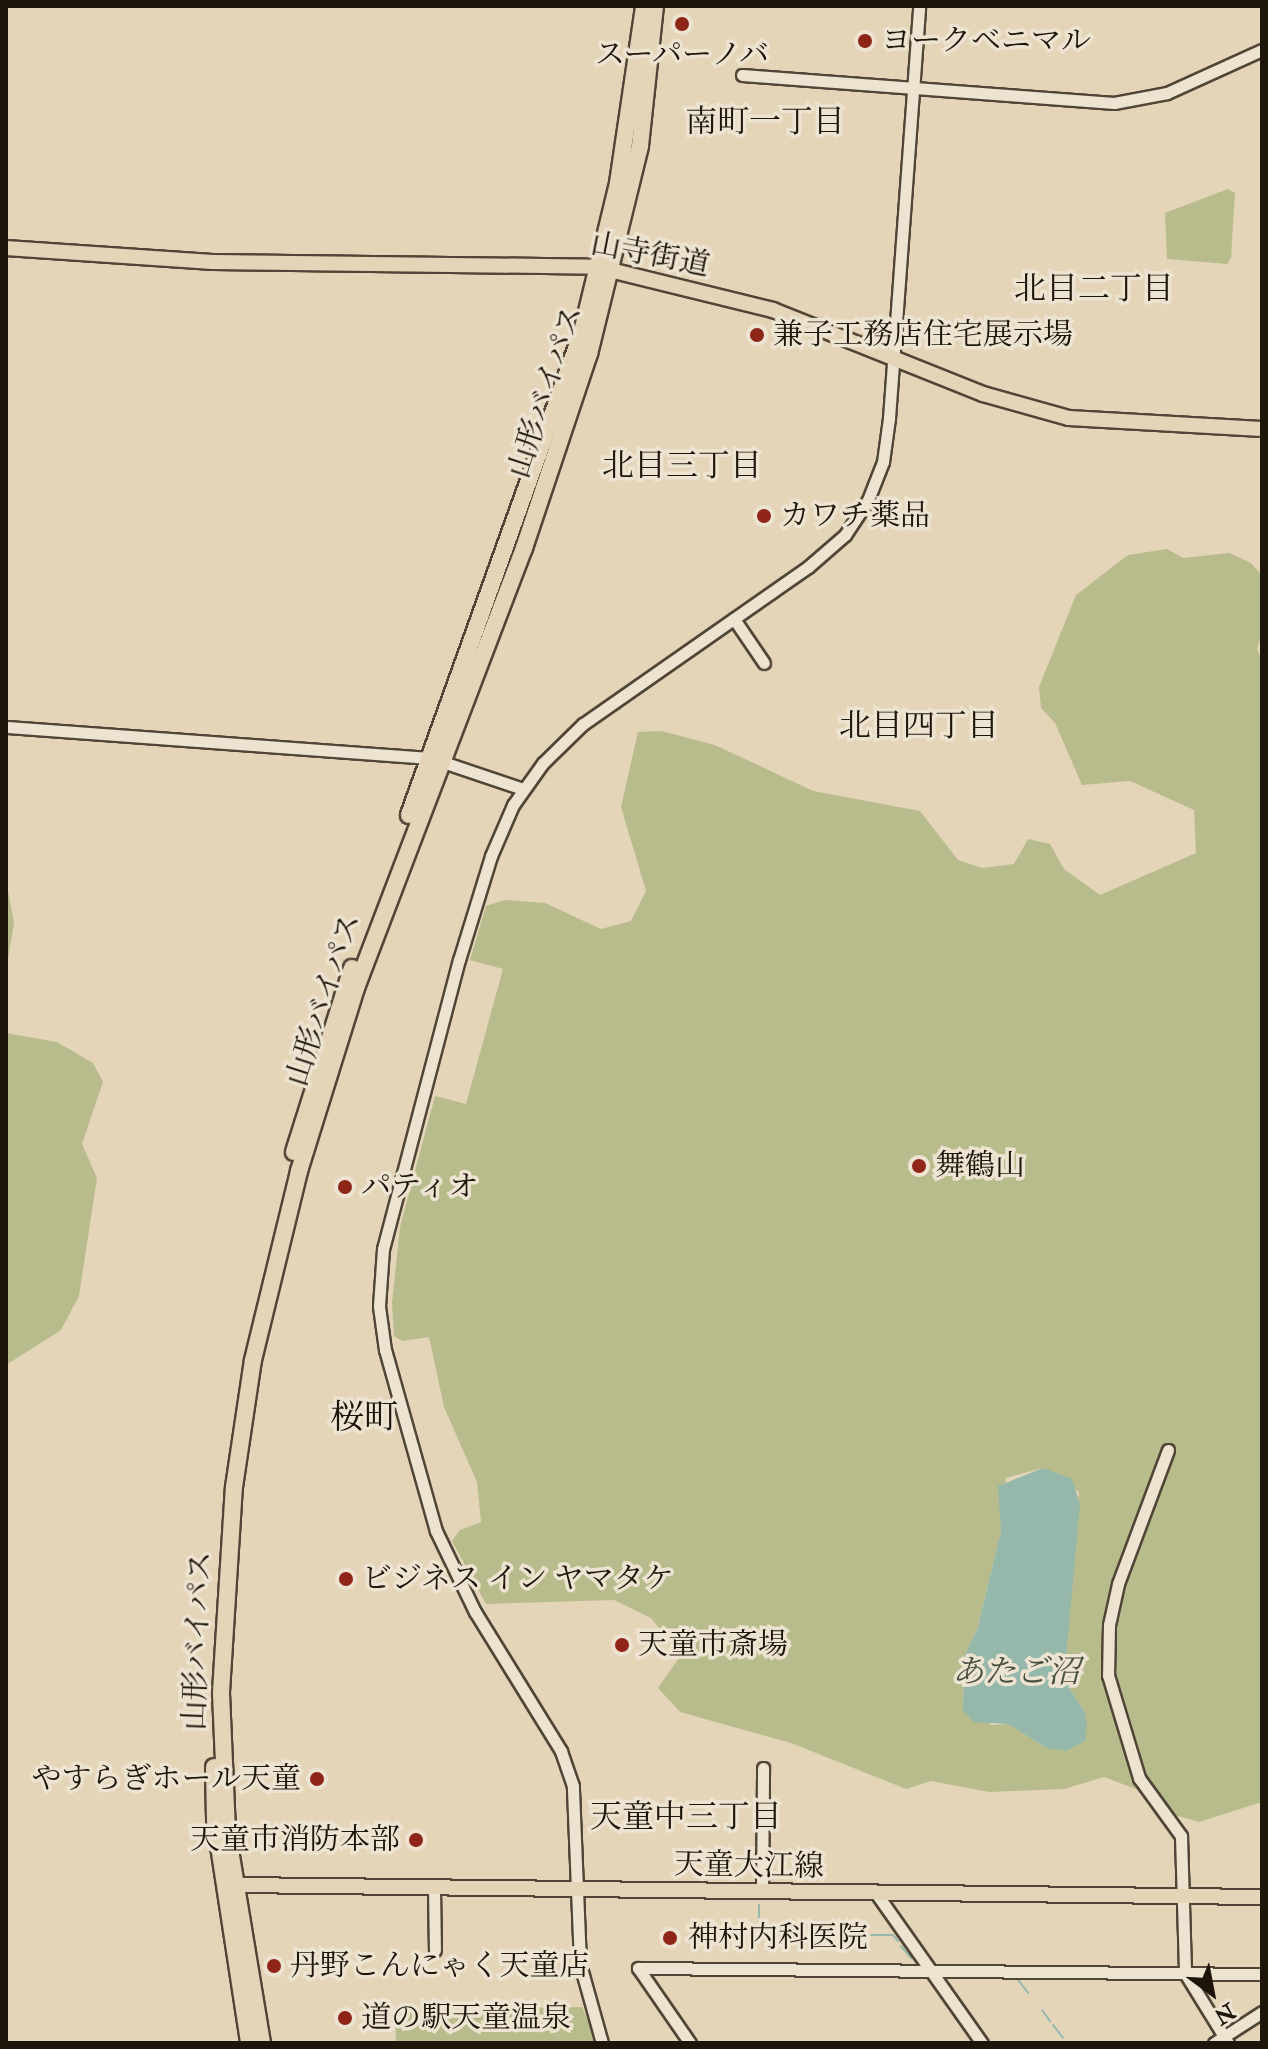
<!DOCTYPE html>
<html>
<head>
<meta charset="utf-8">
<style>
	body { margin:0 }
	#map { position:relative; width:1268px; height:2049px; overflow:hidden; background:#e4d4b8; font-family:"IM FELL Double Pica","Noto Serif JP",serif }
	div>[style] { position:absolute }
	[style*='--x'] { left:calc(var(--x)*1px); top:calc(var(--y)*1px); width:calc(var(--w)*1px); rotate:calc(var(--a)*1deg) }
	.green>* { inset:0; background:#b8bc8c }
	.water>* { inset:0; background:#96b8ab }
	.stream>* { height:2px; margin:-1px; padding:0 1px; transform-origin:1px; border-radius:1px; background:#96b8ab }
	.roads { filter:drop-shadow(2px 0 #504536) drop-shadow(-2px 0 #504536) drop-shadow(0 2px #504536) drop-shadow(0 -2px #504536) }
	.minor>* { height:11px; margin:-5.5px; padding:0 5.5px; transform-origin:5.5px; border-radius:5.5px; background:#ede3d1 }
	.major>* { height:14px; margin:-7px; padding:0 7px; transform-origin:7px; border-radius:7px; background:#e4d4b8 }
	.highway>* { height:16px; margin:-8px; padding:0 8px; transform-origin:8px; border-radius:8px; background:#e4d4b8 }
	.dots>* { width:22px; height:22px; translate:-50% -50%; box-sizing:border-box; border:4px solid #ede3d1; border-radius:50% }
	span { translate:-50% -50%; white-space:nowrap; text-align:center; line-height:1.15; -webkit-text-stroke:7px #ede3d1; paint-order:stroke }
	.poi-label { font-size:30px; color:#1e150a }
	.left { translate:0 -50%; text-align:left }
	.right { translate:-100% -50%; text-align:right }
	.street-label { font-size:30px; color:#1e150a }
	.neighbourhood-label { font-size:32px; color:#1e150a }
	.water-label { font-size:32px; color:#484e42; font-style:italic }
	.quarter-label { font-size:34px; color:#1e150a }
	.frame { position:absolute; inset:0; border:8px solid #1e150a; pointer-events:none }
	.north { position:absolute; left:1172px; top:1953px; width:80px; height:80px; -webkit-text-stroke:6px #ede3d1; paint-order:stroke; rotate:148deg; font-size:22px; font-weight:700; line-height:32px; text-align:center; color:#1e150a }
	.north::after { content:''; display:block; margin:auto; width:28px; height:36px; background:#1e150a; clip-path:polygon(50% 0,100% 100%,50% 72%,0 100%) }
</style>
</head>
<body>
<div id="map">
	<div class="green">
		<i style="clip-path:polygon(1228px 189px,1235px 193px,1231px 258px,1227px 264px,1167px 259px,1165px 213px)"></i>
		<i style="clip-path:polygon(evenodd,1167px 549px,1183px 558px,1229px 553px,1251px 563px,1262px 576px,1262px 632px,1257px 650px,1262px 659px,1262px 1802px,1199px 1822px,1168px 1813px,1149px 1794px,1104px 1777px,1064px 1789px,989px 1792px,931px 1781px,906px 1789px,791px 1743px,680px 1712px,658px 1688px,681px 1655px,651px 1618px,614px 1600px,486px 1604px,452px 1541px,460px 1530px,481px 1522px,477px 1482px,444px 1407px,429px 1337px,402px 1341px,394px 1336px,392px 1303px,400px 1227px,435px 1096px,466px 1104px,503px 969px,470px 960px,486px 906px,505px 900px,545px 903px,601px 929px,631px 921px,646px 891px,621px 807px,638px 732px,661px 731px,715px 745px,813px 791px,920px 811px,958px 860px,982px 868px,1014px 864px,1028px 839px,1050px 844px,1064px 869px,1100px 895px,1196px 853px,1194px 810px,1130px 781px,1082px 785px,1055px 723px,1041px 708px,1039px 687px,1076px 595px,1128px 555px,1167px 549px,1043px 1468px,1079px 1492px,1066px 1658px,1071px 1691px,1085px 1712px,1046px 1748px,1008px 1724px,992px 1725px,963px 1710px,964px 1656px,977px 1630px,1001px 1531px,1006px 1478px,1043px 1468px)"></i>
		<i style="clip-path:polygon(6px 880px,14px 923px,6px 971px)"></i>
		<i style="clip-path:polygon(6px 1033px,57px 1042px,93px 1063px,103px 1082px,82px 1144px,97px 1178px,79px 1296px,61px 1330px,6px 1365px)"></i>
		<i style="clip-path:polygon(582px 2007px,598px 2043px,396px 2043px,395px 2010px)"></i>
	</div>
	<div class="water">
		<i style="clip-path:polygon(1043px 1468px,1072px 1479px,1080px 1504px,1066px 1658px,1071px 1691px,1085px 1712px,1087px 1726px,1085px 1741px,1066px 1751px,1046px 1748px,1008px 1724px,974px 1722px,963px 1710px,964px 1656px,977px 1630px,1001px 1531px,998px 1486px)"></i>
	</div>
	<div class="stream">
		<i style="--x:748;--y:1855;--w:11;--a:5"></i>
		<i style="--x:759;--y:1918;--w:13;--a:-90"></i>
		<i style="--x:759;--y:1921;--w:8;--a:90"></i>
		<i style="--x:766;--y:1935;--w:127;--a:0"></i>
		<i style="--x:893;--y:1935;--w:8;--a:50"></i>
		<i style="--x:901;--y:1946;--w:16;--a:50"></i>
		<i style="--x:1016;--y:1977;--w:20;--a:53"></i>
		<i style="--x:1042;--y:2010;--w:14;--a:54"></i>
		<i style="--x:1053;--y:2025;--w:16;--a:52"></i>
	</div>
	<div class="roads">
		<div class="minor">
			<i style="--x:742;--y:75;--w:373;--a:4.3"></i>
			<i style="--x:1114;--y:103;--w:54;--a:-10.7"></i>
			<i style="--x:1167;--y:93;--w:104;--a:-24.4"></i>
			<i style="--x:734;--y:619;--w:53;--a:55.7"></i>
			<i style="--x:6;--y:727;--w:426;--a:4.2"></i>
			<i style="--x:431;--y:758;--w:97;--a:18.6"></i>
			<i style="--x:1168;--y:1450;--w:143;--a:110.5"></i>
			<i style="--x:1118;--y:1584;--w:42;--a:102.4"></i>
			<i style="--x:1109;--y:1625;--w:50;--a:91.1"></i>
			<i style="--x:1108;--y:1675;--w:108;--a:73.2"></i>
			<i style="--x:1139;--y:1778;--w:72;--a:54.1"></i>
			<i style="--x:1181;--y:1836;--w:137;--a:88.3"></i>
			<i style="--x:1185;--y:1973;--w:82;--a:58.4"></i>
			<i style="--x:434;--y:1889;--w:61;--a:89.1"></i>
			<i style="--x:762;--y:1892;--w:124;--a:-89.5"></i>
			<i style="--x:876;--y:1893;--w:184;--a:54.8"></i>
			<i style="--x:602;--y:2043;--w:82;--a:-105.6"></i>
			<i style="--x:580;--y:1964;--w:178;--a:-92.3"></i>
			<i style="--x:573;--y:1786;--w:37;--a:-109"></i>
			<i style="--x:561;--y:1751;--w:163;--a:-121.7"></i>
			<i style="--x:475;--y:1612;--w:90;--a:-115.7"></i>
			<i style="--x:436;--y:1531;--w:188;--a:-105.7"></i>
			<i style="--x:385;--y:1350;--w:44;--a:-97.8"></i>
			<i style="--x:379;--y:1306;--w:57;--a:-86"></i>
			<i style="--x:383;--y:1249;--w:299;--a:-75.3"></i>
			<i style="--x:459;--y:960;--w:109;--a:-72.9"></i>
			<i style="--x:491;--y:856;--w:56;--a:-66.7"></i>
			<i style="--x:513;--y:805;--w:52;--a:-54.5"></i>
			<i style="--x:543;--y:763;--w:56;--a:-44.3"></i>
			<i style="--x:583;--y:724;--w:274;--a:-34.9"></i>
			<i style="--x:808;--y:567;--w:49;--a:-40.9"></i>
			<i style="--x:845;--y:535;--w:42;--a:-56.7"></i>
			<i style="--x:868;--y:500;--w:41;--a:-68.5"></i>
			<i style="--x:883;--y:462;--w:44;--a:-82.2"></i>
			<i style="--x:889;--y:418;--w:413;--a:-85.8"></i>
			<i style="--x:690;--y:2043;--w:91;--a:-124.7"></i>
			<i style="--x:638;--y:1968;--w:624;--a:0.55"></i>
			<i style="--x:1214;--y:2043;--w:57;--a:-32.9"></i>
		</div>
		<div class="major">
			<i style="--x:6;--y:248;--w:207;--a:3.9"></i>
			<i style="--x:213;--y:262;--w:385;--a:0.7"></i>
			<i style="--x:598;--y:267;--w:180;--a:13.8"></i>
			<i style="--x:773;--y:310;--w:226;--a:21.8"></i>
			<i style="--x:983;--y:394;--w:89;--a:15.6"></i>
			<i style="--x:1069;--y:418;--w:193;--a:3.3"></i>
			<i style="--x:235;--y:1885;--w:1027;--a:0.67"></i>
		</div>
		<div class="highway">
			<i style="--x:409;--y:815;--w:513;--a:-70.29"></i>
			<i style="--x:582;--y:332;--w:153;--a:-76.4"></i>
			<i style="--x:618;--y:183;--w:179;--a:-81.6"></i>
			<i style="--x:294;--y:1152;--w:193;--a:-72.5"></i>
			<i style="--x:214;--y:1767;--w:53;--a:88.9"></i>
			<i style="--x:215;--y:1820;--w:226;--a:81.3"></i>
			<i style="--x:262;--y:2043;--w:215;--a:-99.4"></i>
			<i style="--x:227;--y:1831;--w:139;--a:-92.5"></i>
			<i style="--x:221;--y:1692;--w:205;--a:-86.4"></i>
			<i style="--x:234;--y:1487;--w:128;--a:-81.5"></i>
			<i style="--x:253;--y:1360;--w:195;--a:-76.3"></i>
			<i style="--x:299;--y:1171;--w:192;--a:-72.7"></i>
			<i style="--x:356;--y:988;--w:471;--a:-69.1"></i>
			<i style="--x:524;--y:548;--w:205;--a:-71.5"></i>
			<i style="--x:589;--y:354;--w:214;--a:-76.2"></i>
			<i style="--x:640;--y:146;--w:141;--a:-83.9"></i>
		</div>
	</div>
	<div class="dots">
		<i style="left:682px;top:24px;background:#8f2418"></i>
		<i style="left:865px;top:41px;background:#8f2418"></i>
		<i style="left:757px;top:335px;background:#8f2418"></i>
		<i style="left:764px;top:516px;background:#8f2418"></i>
		<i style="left:919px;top:1166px;background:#8f2418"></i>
		<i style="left:345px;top:1187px;background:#8f2418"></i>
		<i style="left:346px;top:1579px;background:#8f2418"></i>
		<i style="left:622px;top:1645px;background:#8f2418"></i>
		<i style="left:317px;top:1779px;background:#8f2418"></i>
		<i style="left:416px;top:1840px;background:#8f2418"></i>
		<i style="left:670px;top:1938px;background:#8f2418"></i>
		<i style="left:274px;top:1966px;background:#8f2418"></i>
		<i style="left:345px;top:2018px;background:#8f2418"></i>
	</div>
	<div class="poi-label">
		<span class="left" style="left:881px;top:41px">ヨークベニマル</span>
		<span style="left:682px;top:55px">スーパーノバ</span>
		<span class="left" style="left:773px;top:335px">兼子工務店住宅展示場</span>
		<span class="left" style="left:780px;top:516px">カワチ薬品</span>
		<span class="left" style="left:935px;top:1166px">舞鶴山</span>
		<span class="left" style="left:361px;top:1187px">パティオ</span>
		<span class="left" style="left:362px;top:1579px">ビジネス イン ヤマタケ</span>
		<span class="left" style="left:638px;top:1645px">天童市斎場</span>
		<span class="right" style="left:301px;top:1779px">やすらぎホール天童</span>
		<span class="right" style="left:400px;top:1840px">天童市消防本部</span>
		<span class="left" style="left:688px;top:1938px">神村内科医院</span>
		<span class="left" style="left:290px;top:1966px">丹野こんにゃく天童店</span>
		<span class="left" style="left:361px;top:2018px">道の駅天童温泉</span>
	</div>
	<div class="street-label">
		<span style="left:650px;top:255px;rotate:11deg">山寺街道</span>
		<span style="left:546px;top:392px;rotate:-72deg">山形バイパス</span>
		<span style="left:324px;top:1000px;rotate:-72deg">山形バイパス</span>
		<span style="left:198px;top:1641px;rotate:-88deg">山形バイパス</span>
		<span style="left:749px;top:1866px;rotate:1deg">天童大江線</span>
	</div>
	<div class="neighbourhood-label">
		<span style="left:765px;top:122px">南町一丁目</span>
		<span style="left:1094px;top:289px">北目二丁目</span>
		<span style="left:682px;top:466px">北目三丁目</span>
		<span style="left:919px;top:726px">北目四丁目</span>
		<span style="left:686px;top:1817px">天童中三丁目</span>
	</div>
	<div class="water-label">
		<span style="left:1016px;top:1672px">あたご沼</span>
	</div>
	<div class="quarter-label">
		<span style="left:364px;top:1418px">桜町</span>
	</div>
	<div class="frame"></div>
	<div class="north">N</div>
</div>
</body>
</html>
